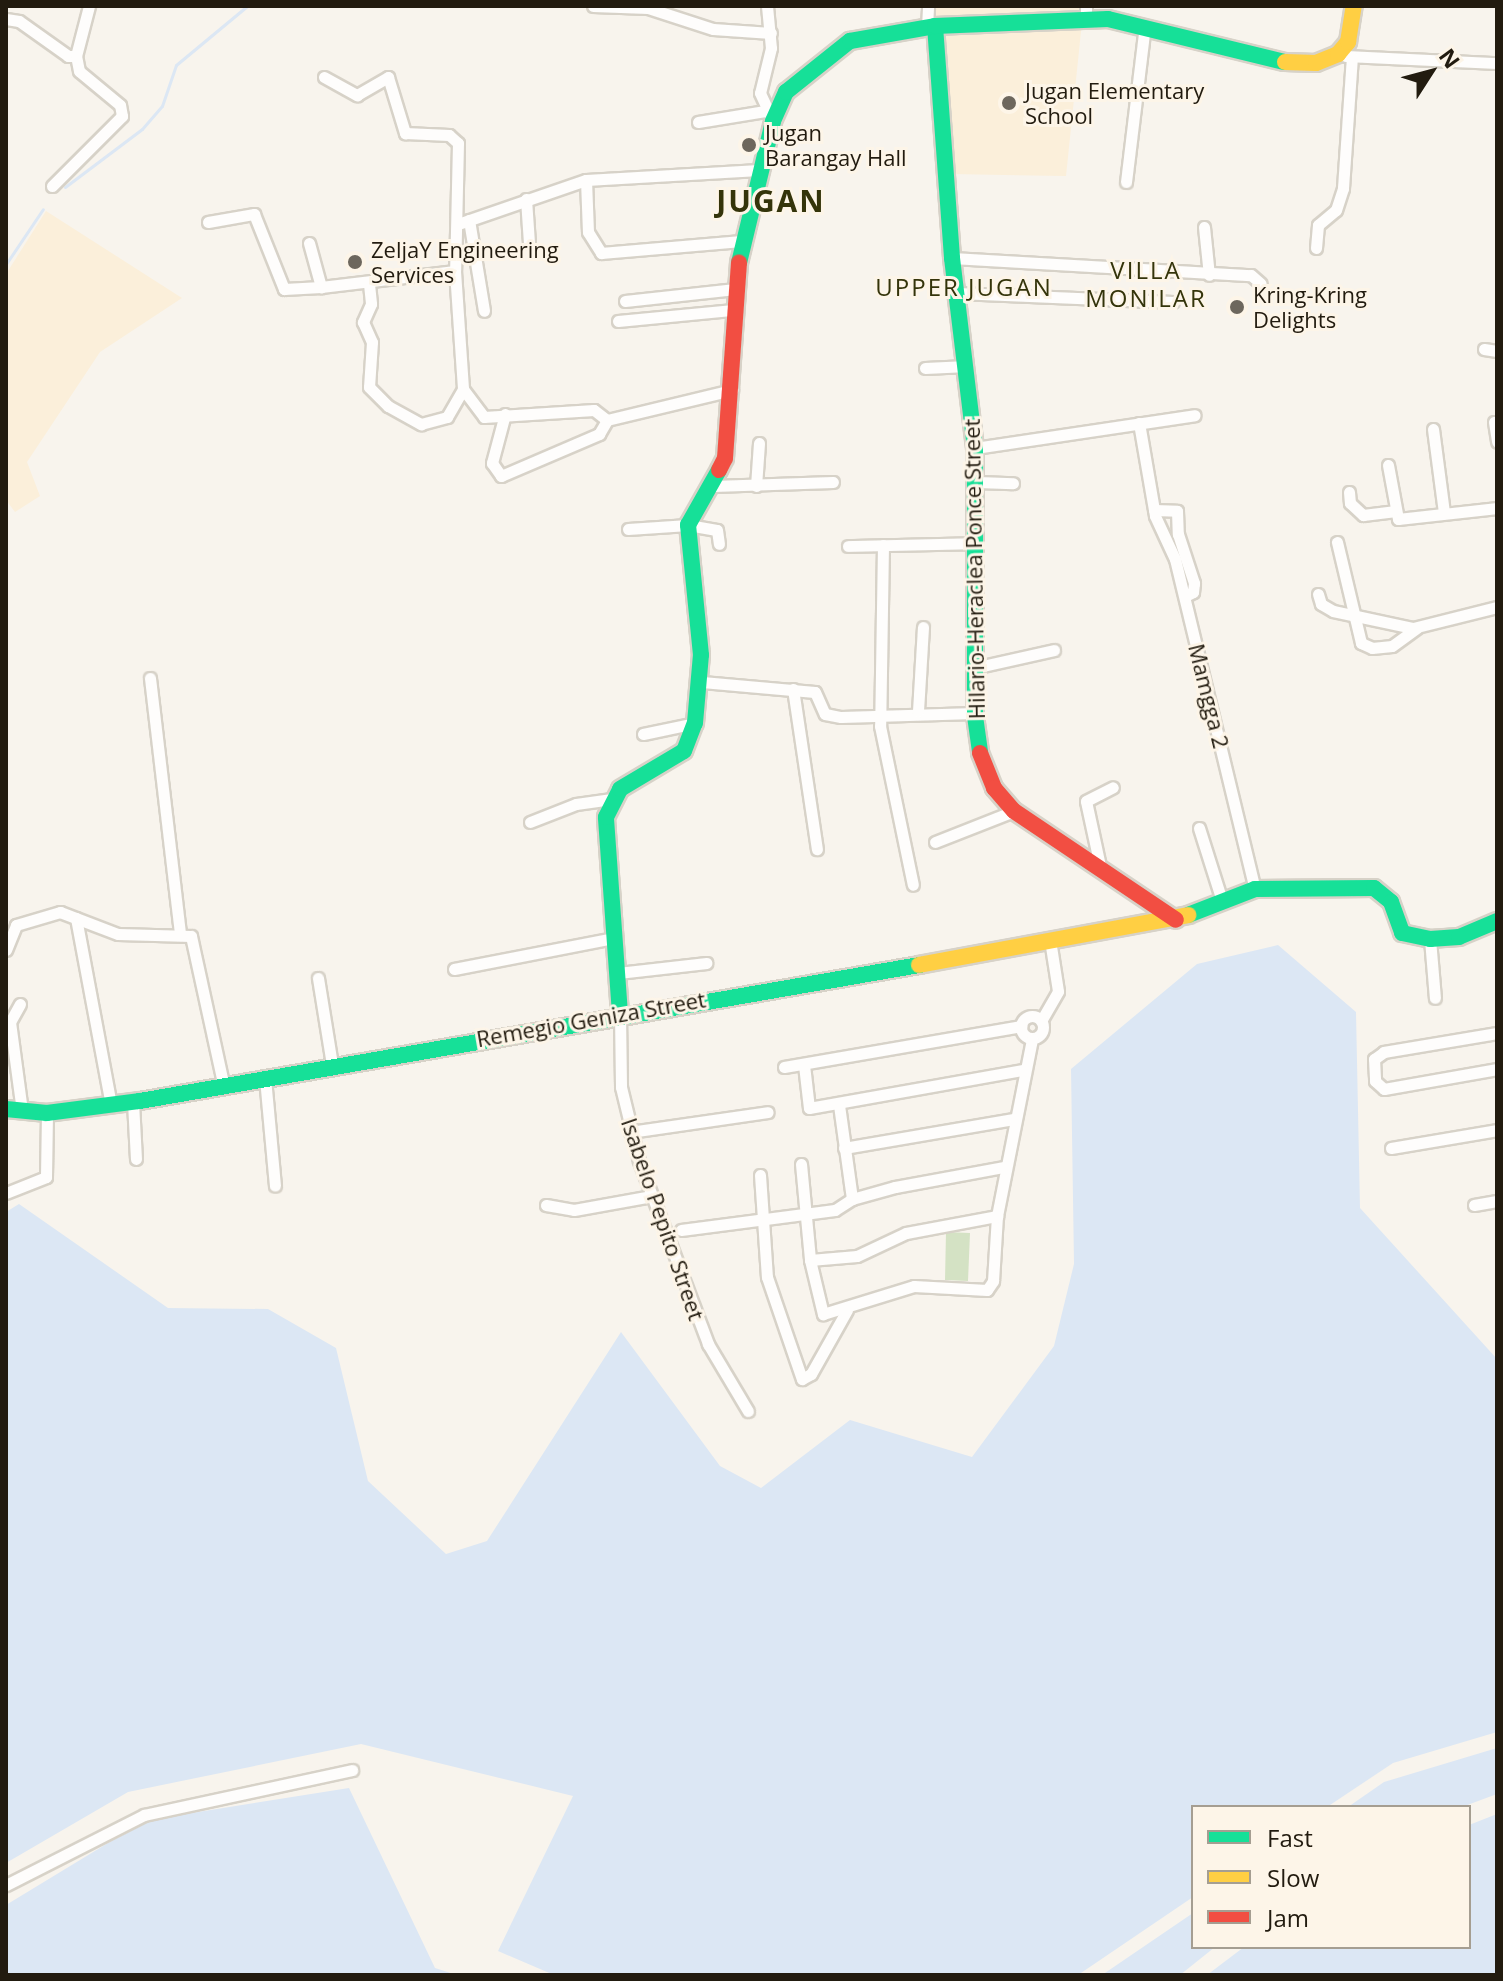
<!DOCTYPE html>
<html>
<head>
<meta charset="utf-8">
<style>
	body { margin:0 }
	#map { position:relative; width:1503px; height:1981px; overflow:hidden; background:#f8f4ed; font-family:"Open Sans",sans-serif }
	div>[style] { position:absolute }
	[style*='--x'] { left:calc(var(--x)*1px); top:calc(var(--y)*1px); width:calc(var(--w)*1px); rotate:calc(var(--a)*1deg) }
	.built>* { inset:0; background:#fbefda }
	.green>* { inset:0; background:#d4e2c4 }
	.water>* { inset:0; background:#dce7f4 }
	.stream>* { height:3px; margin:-1.5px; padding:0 1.5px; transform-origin:1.5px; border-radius:1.5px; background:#dce7f4 }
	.roads { filter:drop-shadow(2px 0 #d7d2c8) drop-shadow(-2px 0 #d7d2c8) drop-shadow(0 2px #d7d2c8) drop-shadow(0 -2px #d7d2c8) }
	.street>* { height:11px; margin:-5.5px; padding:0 5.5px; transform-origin:5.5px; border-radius:5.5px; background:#fefdfc }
	.street>.ring { margin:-5.5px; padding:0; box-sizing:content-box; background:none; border:11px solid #fefdfc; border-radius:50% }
	.fast>* { height:16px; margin:-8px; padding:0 8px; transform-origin:8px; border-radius:8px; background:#16e098 }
	.slow>* { height:16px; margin:-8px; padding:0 8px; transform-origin:8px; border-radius:8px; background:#ffcf43 }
	.jam>* { height:16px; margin:-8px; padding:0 8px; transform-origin:8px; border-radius:8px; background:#f24e42 }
	.dots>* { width:22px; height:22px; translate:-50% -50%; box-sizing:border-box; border:4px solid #fdf5e8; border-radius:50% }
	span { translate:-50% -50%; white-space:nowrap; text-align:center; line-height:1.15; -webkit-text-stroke:6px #fdf5e8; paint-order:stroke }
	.poi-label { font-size:22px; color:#221b0f }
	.left { translate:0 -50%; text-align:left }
	.street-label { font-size:22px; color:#221b0f }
	.neighbourhood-label { font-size:24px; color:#34340a; letter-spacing:2px }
	.district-label { font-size:30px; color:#34340a; font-weight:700; letter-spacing:2px }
	.frame { position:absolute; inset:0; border:8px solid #221b0f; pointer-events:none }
	.legend { position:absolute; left:1191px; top:1805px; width:280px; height:144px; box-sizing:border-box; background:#fdf5e8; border:2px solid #a59e91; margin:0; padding:10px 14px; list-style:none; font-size:24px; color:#221b0f }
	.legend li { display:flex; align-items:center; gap:16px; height:40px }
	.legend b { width:40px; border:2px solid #a59e91 }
	.north { position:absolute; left:1391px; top:32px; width:80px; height:80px; -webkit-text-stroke:6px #fdf5e8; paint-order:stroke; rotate:54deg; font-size:22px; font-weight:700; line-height:32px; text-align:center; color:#221b0f }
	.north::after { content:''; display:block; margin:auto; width:28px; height:36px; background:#221b0f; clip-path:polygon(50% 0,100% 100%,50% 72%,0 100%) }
</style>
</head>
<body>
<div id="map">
	<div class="built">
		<i style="clip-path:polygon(931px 6px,1080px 6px,1080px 11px,931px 18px)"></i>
		<i style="clip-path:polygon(1082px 22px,1066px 176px,950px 174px,940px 31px)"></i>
		<i style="clip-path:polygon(46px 211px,182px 298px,100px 352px,27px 462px,40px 496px,15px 512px,6px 500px,6px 274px)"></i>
	</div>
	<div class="green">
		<i style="clip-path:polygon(946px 1232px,970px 1233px,968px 1281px,945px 1280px)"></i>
	</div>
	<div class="water">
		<i style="clip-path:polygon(1278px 945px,1356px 1012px,1360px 1208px,1497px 1359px,1497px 1732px,1393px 1763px,1327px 1807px,1193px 1807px,1193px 1897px,1078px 1975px,554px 1975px,498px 1951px,573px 1796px,361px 1744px,128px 1792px,6px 1863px,6px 1212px,19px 1204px,168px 1308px,268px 1309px,336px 1348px,368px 1481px,446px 1554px,487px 1541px,621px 1332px,720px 1466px,761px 1488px,850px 1420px,972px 1457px,1054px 1346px,1074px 1264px,1071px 1069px,1197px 964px)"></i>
		<i style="clip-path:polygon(1497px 1748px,1497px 1794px,1462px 1807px,1348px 1807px,1384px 1782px)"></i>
		<i style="clip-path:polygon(349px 1788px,435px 1968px,457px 1975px,6px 1975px,6px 1905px,108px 1843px,154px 1819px)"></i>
		<i style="clip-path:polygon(1497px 1814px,1497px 1975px,1207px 1975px,1244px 1947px,1469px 1947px,1469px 1825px)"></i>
		<i style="clip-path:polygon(1193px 1913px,1193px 1947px,1215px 1947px,1180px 1975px,1102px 1975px)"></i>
	</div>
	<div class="stream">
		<i style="--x:65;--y:187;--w:96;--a:-37"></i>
		<i style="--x:142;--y:129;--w:30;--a:-49"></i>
		<i style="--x:162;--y:106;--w:43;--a:-71.1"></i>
		<i style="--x:176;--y:65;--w:92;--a:-39.7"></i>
		<i style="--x:6;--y:264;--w:66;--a:-56.1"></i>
	</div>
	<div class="roads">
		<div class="street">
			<i style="--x:593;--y:6;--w:55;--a:2.1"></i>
			<i style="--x:648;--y:8;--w:68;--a:17.9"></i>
			<i style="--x:713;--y:29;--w:58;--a:3.9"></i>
			<i style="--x:767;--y:6;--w:42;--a:84.6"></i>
			<i style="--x:771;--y:48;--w:46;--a:103.7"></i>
			<i style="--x:760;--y:93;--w:31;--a:65"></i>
			<i style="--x:1086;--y:6;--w:13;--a:90"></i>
			<i style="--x:6;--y:19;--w:13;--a:9"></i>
			<i style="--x:19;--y:21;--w:60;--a:35.5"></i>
			<i style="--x:68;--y:56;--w:8;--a:0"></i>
			<i style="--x:927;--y:27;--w:21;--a:-87"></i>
			<i style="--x:1346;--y:56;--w:151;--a:2.7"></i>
			<i style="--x:324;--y:77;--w:38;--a:29"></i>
			<i style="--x:357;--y:95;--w:36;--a:-30"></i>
			<i style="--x:388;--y:77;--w:59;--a:73.1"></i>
			<i style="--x:405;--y:133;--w:44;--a:2.6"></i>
			<i style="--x:449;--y:135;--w:12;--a:42"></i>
			<i style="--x:458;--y:143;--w:128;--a:91.3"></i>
			<i style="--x:455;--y:271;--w:118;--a:86.1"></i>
			<i style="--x:463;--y:389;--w:35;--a:53"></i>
			<i style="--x:484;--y:417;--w:110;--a:-3.6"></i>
			<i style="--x:594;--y:410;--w:16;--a:38"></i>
			<i style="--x:698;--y:122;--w:68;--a:-9.3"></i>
			<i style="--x:586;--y:180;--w:52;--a:87.8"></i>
			<i style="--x:588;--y:232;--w:25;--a:58"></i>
			<i style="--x:601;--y:253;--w:141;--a:-4.9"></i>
			<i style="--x:1126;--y:182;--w:157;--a:-83.1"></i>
			<i style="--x:52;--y:186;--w:99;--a:-45"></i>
			<i style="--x:122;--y:116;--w:11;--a:-100"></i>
			<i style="--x:120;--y:105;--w:53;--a:-140.3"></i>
			<i style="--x:79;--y:71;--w:15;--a:-101"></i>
			<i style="--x:76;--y:56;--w:52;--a:-75.4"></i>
			<i style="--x:526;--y:199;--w:44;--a:86.1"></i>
			<i style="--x:469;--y:220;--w:92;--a:80.6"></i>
			<i style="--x:208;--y:222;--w:47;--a:-9.9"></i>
			<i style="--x:254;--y:214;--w:81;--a:68.2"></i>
			<i style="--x:284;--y:289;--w:37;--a:-3"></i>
			<i style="--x:458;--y:224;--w:135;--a:-19"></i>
			<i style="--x:586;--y:180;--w:173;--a:-3.3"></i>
			<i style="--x:1204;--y:227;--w:48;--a:84.1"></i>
			<i style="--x:309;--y:243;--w:46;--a:74.7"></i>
			<i style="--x:321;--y:287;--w:135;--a:-6.8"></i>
			<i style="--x:1316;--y:248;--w:23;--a:-85"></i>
			<i style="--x:1318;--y:225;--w:23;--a:-40"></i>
			<i style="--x:1336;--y:210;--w:23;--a:-72"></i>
			<i style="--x:1343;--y:188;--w:131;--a:-86.1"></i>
			<i style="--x:952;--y:258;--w:299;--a:3.3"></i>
			<i style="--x:1251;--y:275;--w:13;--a:42"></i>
			<i style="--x:369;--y:284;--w:20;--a:84"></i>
			<i style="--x:371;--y:304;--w:20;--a:114"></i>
			<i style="--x:363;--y:322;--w:22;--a:66"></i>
			<i style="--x:372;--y:342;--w:45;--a:93.8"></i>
			<i style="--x:369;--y:387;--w:27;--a:45"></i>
			<i style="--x:388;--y:406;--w:38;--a:29"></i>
			<i style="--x:421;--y:424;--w:27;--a:-15"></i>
			<i style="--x:447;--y:417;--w:32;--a:-60"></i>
			<i style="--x:957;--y:293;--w:216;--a:2.4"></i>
			<i style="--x:625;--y:301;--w:111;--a:-6.2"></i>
			<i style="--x:618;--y:321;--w:116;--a:-5.5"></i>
			<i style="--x:1484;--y:349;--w:13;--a:9"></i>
			<i style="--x:925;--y:368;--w:42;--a:-2.7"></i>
			<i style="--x:505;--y:414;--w:51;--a:104.9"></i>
			<i style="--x:492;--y:463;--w:16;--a:55"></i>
			<i style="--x:501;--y:476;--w:107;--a:-23.2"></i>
			<i style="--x:599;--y:434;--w:16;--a:-60"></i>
			<i style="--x:607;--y:420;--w:129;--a:-13.5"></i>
			<i style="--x:1494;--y:422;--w:20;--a:81"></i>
			<i style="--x:1139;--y:423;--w:94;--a:80.2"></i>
			<i style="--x:1155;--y:516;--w:47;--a:65.1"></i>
			<i style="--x:1175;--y:559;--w:340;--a:76.4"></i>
			<i style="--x:1433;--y:429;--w:85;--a:82.5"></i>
			<i style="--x:975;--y:448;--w:222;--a:-8.5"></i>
			<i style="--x:1388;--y:465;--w:55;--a:79.5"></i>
			<i style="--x:1398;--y:519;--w:100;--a:-6.3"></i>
			<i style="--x:977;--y:482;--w:36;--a:2"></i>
			<i style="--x:713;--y:486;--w:120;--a:-1.9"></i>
			<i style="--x:756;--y:486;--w:43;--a:-86"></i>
			<i style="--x:1349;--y:492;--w:11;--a:85"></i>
			<i style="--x:1350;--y:503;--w:18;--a:43"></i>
			<i style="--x:1363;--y:515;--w:31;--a:-7"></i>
			<i style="--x:1154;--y:510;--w:23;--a:2"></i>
			<i style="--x:1177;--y:511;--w:23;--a:88"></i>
			<i style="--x:1178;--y:534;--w:52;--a:71.9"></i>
			<i style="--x:1194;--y:583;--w:9;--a:96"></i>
			<i style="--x:1193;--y:592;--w:9;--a:153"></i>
			<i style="--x:628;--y:529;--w:60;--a:-3.8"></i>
			<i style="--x:688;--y:525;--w:29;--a:10"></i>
			<i style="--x:717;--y:530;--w:14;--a:82"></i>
			<i style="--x:1337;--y:542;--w:104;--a:76.6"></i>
			<i style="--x:1361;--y:643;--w:12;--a:24"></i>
			<i style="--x:1372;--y:648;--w:20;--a:-6"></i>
			<i style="--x:1392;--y:646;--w:31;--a:-36"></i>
			<i style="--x:883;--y:545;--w:181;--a:90.9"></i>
			<i style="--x:880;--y:726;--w:162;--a:78.3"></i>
			<i style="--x:848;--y:546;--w:129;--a:-1.3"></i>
			<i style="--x:1318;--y:594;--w:10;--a:73"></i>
			<i style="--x:1321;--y:604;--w:14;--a:30"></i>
			<i style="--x:1333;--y:611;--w:82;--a:12"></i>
			<i style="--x:1413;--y:628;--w:87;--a:-14"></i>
			<i style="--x:974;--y:668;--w:82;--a:-12.7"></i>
			<i style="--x:150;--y:678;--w:257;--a:83.3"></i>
			<i style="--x:702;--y:682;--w:113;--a:5.1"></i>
			<i style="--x:815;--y:692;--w:24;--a:66"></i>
			<i style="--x:825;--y:714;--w:16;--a:11"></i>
			<i style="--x:841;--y:717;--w:134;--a:-1.7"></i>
			<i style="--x:793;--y:689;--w:162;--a:81.5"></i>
			<i style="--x:918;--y:711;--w:84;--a:-86.6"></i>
			<i style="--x:643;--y:734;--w:53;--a:-11.9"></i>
			<i style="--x:530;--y:822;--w:49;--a:-21.4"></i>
			<i style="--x:576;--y:804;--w:36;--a:-8"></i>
			<i style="--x:1199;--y:828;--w:77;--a:72.5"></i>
			<i style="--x:935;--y:842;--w:85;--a:-21.4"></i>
			<i style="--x:1100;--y:866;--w:66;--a:-102.2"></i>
			<i style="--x:1086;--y:801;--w:30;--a:-27"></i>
			<i style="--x:76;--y:918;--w:190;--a:79.4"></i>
			<i style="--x:1430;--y:939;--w:59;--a:85.2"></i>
			<i style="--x:6;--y:950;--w:27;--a:-68"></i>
			<i style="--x:16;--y:925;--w:46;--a:-16.5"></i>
			<i style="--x:60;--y:912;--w:62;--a:20.8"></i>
			<i style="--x:118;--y:934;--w:73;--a:1.6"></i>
			<i style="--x:191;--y:936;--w:155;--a:77.7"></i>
			<i style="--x:454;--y:969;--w:162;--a:-11"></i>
			<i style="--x:618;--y:973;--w:89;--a:-6.5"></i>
			<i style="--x:318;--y:978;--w:87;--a:80.8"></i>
			<i style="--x:20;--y:1004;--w:21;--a:119"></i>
			<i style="--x:10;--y:1022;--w:90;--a:82.3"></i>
			<i style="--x:620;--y:1014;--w:73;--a:89.2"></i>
			<i style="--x:621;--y:1087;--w:76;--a:76.3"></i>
			<i style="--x:639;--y:1161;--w:196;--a:69.3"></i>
			<i style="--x:708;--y:1344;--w:78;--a:59.2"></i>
			<i class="ring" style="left:1021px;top:1016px;width:11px;height:11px"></i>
			<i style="--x:1041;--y:1021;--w:34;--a:-60"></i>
			<i style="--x:1058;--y:991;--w:52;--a:-98.9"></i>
			<i style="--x:1497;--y:1033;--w:115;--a:170.5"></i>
			<i style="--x:1384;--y:1052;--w:12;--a:145"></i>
			<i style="--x:1374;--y:1059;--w:22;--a:87"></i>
			<i style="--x:1375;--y:1081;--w:12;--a:42"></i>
			<i style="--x:1384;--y:1089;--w:115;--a:-10"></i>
			<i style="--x:804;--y:1065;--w:43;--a:83.4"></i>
			<i style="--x:809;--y:1108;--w:216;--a:-10.1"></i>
			<i style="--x:784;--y:1067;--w:241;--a:-9.8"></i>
			<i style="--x:265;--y:1078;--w:108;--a:84.7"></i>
			<i style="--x:133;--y:1102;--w:57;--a:87"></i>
			<i style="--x:839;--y:1105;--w:95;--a:82.1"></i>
			<i style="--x:630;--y:1132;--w:139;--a:-8.2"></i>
			<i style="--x:844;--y:1148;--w:172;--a:-9.7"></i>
			<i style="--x:1391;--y:1148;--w:108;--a:-9.6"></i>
			<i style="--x:801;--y:1164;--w:96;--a:84.6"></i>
			<i style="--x:810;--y:1260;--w:56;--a:76.5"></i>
			<i style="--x:823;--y:1314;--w:95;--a:-17.1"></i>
			<i style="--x:914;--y:1286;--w:73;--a:3.1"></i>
			<i style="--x:987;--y:1290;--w:11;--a:-56"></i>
			<i style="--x:993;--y:1281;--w:65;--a:-86.5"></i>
			<i style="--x:997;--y:1216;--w:180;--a:-78.8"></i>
			<i style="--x:760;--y:1175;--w:102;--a:86.1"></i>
			<i style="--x:767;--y:1277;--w:108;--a:71.1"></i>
			<i style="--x:802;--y:1379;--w:10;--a:-29"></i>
			<i style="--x:811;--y:1374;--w:73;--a:-60.6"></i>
			<i style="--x:6;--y:1193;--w:43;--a:-21.8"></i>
			<i style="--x:46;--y:1177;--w:64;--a:-89.1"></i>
			<i style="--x:546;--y:1205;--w:28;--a:10"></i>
			<i style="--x:574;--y:1210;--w:79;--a:-10.2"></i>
			<i style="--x:1474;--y:1205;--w:23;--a:-10"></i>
			<i style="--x:681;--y:1230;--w:155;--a:-7.4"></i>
			<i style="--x:835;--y:1210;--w:20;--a:-33"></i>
			<i style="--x:852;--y:1199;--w:45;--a:-15.6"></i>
			<i style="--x:895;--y:1187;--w:111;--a:-10.4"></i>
			<i style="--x:810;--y:1260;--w:47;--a:-4.9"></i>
			<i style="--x:857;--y:1256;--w:54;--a:-25.1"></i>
			<i style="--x:906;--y:1233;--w:93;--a:-10.6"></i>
			<i style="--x:6;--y:1885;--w:155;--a:-26.9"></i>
			<i style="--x:144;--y:1815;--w:213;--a:-12.2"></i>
		</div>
		<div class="fast">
			<i style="--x:935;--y:26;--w:233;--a:85.8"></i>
			<i style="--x:952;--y:258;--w:191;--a:83.1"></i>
			<i style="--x:975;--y:448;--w:268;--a:90"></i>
			<i style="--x:975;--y:716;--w:37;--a:82"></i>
			<i style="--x:739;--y:263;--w:146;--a:-76.5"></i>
			<i style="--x:773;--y:121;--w:32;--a:-66"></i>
			<i style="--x:786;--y:92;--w:82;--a:-38.6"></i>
			<i style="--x:850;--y:41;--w:86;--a:-10"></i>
			<i style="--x:935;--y:26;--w:173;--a:-2.3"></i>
			<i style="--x:1108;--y:19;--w:182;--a:13.7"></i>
			<i style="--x:1188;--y:915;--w:72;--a:-21.2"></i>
			<i style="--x:1255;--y:889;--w:119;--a:-0.5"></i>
			<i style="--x:1374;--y:888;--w:22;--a:39"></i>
			<i style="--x:1391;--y:902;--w:33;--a:70"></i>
			<i style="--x:1402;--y:933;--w:29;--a:12"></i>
			<i style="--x:1430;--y:939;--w:29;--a:-4"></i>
			<i style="--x:1459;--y:937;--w:41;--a:-22.8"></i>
			<i style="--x:620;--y:1014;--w:197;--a:-94.1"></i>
			<i style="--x:606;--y:817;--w:31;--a:-63"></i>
			<i style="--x:620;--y:789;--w:74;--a:-30.7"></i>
			<i style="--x:684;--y:751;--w:30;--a:-69"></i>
			<i style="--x:695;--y:723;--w:68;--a:-85"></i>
			<i style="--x:701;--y:655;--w:131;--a:-95.7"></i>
			<i style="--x:688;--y:525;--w:63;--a:-60.6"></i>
			<i style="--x:6;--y:1109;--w:41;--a:5.6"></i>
			<i style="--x:47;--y:1113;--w:94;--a:-7.4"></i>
			<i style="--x:140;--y:1101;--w:791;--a:-9.9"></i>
		</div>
		<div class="slow">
			<i style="--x:1285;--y:62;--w:31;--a:2"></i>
			<i style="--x:1316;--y:63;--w:24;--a:-22"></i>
			<i style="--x:1338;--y:54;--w:16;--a:-50"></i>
			<i style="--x:1348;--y:42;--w:36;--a:-81"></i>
			<i style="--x:919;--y:965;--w:274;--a:-10.5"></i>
		</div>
		<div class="jam">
			<i style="--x:719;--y:470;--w:13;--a:-63"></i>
			<i style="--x:725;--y:458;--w:196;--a:-85.9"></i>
			<i style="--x:980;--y:753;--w:38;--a:68"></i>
			<i style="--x:994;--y:788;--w:30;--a:49"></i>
			<i style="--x:1014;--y:811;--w:195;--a:33.9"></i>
		</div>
	</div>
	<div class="dots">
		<i style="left:1009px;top:103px;background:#6d675d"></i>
		<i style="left:749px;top:145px;background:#6d675d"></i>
		<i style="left:355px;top:262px;background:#6d675d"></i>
		<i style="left:1237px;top:307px;background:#6d675d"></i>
	</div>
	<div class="poi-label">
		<span class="left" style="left:1025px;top:103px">Jugan Elementary<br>School</span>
		<span class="left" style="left:765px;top:145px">Jugan<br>Barangay Hall</span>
		<span class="left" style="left:371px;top:262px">ZeljaY Engineering<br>Services</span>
		<span class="left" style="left:1253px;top:307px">Kring-Kring<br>Delights</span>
	</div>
	<div class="street-label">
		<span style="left:974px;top:569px;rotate:-91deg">Hilario-Heraclea Ponce Street</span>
		<span style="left:1209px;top:696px;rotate:76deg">Mamgga 2</span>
		<span style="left:591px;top:1019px;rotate:-10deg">Remegio Geniza Street</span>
		<span style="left:663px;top:1219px;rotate:71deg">Isabelo Pepito Street</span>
	</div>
	<div class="neighbourhood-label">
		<span style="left:1146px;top:284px">VILLA<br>MONILAR</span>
		<span style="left:964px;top:287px">UPPER JUGAN</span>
	</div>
	<div class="district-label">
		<span style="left:771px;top:201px">JUGAN</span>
	</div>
	<div class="frame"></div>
	<ul class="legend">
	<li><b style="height:10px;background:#16e098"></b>Fast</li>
	<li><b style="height:10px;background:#ffcf43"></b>Slow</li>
	<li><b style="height:10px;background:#f24e42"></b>Jam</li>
	</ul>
	<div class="north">N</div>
</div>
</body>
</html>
